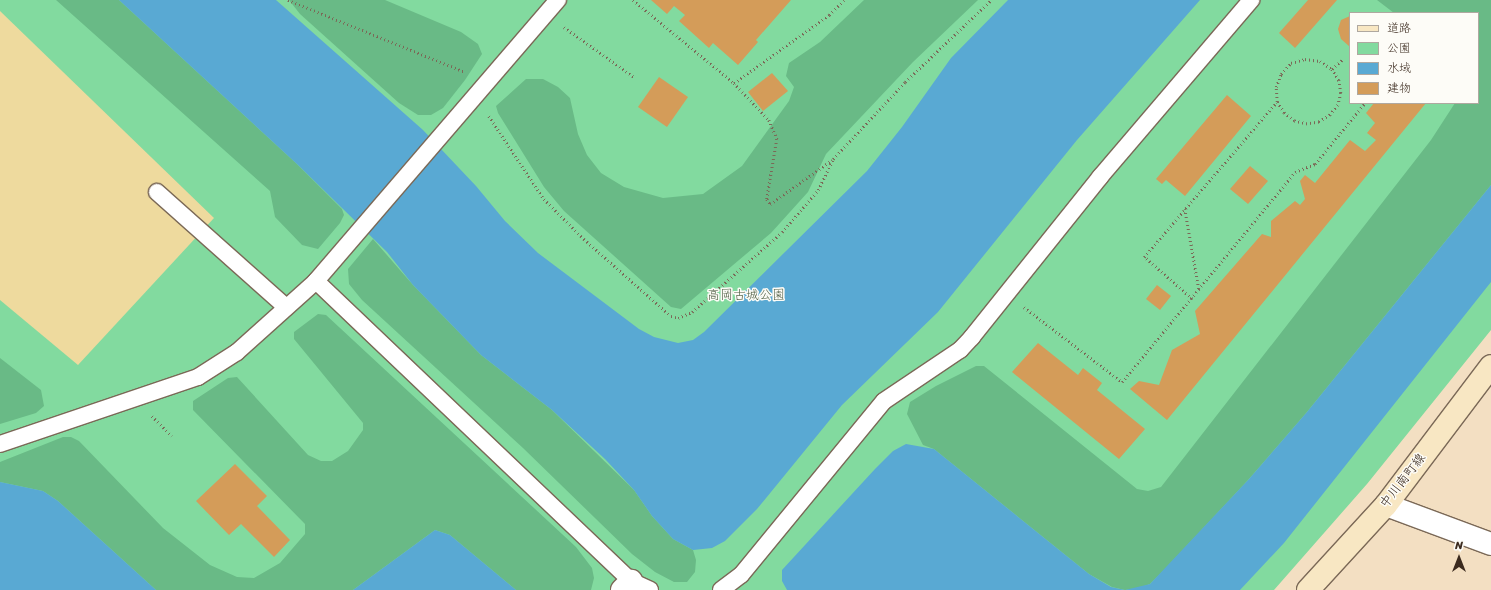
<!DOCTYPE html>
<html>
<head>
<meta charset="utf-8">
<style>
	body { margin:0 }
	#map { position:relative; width:1491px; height:590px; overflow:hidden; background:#f3dfc2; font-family:Sriracha,"Klee One",sans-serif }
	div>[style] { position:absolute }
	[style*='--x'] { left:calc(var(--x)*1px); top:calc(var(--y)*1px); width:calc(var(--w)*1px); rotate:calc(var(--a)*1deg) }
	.green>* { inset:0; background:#82da9f }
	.forest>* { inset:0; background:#69ba86 }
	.sand>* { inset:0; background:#eeda9e }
	.water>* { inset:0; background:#59a9d3 }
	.building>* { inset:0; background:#d49c59 }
	.path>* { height:2.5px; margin-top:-1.25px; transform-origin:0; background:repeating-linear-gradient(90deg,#7b6957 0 1px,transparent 0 4px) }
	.roads { filter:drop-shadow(1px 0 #7b6957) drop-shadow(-1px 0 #7b6957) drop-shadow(0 1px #7b6957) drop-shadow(0 -1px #7b6957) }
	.lane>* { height:16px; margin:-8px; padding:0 8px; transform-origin:8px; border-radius:8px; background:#fff }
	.street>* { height:22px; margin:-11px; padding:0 11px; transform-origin:11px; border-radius:11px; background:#fff }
	.secondary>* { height:22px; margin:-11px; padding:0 11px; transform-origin:11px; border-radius:11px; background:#f8e7c3 }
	span { translate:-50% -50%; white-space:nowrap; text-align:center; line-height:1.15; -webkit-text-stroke:3px #fdfcf7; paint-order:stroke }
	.park-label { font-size:13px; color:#505f45 }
	.street-label { font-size:13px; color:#3b2a1e }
	.legend { position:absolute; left:1349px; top:12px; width:130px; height:92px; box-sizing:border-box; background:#fdfcf7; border:1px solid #afa8a0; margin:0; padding:5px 7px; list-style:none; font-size:12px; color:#3b2a1e }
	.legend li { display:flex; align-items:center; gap:8px; height:20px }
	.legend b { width:20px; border:1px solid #afa8a0 }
	.north { position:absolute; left:1439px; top:538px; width:40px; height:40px; -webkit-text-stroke:3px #fdfcf7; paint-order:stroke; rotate:0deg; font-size:11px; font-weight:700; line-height:16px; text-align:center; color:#3b2a1e }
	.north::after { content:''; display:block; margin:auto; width:14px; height:18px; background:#3b2a1e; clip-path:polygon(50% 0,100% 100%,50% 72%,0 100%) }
</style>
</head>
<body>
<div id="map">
	<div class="green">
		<i style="clip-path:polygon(evenodd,0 0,1491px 0,1491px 330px,1367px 484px,1274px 590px,0 590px,0 0,1350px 13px,1478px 13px,1478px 103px,1350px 103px,1350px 13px)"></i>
	</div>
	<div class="forest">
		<i style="clip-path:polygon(56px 0,119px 0,298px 165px,342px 209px,344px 215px,340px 223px,318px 249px,302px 245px,275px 217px,270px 191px)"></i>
		<i style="clip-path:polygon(289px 0,385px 0,461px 32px,478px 44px,482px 54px,465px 80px,443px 108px,431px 115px,418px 115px,399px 103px,300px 14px)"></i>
		<i style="clip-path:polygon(864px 0,978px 0,913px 62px,826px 154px,808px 192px,771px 233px,681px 309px,671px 307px,564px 211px,544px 187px,498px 113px,496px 106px,526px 79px,543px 79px,558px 87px,570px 98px,578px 134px,587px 155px,601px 173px,624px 187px,663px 198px,703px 194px,742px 166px,789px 101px,794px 87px,786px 76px,789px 63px,820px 42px)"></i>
		<i style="clip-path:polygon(1377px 0,1491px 0,1491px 185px,1307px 412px,1249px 479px,1168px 566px,1150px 584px,1139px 588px,1125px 590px,1112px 587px,1089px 574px,934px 449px,923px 445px,907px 414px,910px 402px,936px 386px,976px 366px,984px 366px,1137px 489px,1148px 491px,1161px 487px,1431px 140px,1455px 103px,1478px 103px,1478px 13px,1394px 13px)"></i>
		<i style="clip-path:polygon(373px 239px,413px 285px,481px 355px,552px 410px,634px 490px,652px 516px,673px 539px,693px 550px,696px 560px,695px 572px,687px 582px,674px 582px,655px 572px,632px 554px,523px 448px,362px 300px,349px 284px,348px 269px)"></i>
		<i style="clip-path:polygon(318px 314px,326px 315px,576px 547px,592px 568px,594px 578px,591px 590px,516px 590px,450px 535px,435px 530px,353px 590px,156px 590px,58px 501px,43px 491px,0 482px,0 462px,63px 437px,71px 437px,79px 441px,163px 528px,210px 565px,237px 577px,254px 578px,280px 563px,305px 534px,305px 524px,193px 410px,193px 401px,228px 378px,237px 377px,308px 455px,321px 461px,332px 461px,348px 451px,363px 430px,363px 423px,294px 339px,294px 332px)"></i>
		<i style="clip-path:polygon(0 358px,41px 390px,44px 406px,36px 413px,0 424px)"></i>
	</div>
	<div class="sand">
		<i style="clip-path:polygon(0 11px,214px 218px,78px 365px,0 300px)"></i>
	</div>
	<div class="water">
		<i style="clip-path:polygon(119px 0,276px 0,423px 130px,476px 186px,505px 221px,538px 253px,639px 329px,654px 337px,678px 343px,693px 340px,704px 332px,867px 171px,902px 127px,951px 58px,1008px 0,1200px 0,1077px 140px,938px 312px,842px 405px,757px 509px,725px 541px,712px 548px,693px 550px,673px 539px,652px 516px,634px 490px,605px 459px,552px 410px,481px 355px,413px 285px,387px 252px,298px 165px)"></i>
		<i style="clip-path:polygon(1491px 185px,1491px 282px,1284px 543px,1240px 590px,787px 590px,782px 581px,782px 570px,875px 469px,893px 451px,906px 444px,934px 449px,1089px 574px,1111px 587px,1125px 590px,1150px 584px,1249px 479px,1307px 412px)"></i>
		<i style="clip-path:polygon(0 482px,43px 491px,58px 501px,156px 590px,0 590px)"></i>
		<i style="clip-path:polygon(435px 530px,450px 535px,516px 590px,353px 590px)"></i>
	</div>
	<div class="building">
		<i style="clip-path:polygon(651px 0,791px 0,756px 40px,758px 42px,738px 65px,713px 43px,709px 48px,679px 21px,685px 15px,674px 6px,667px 14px)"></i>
		<i style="clip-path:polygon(1308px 0,1337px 0,1295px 48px,1279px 33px)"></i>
		<i style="clip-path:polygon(1350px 16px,1350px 47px,1341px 39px,1338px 29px,1341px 20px)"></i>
		<i style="clip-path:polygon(772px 73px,788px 91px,763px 111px,748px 92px)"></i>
		<i style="clip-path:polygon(659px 77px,688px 97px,667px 127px,638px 107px)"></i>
		<i style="clip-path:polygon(1227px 95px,1251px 116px,1185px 196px,1166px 180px,1162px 184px,1156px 179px)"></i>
		<i style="clip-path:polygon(1374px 103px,1426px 103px,1167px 420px,1130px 389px,1139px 381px,1159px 385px,1172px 350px,1200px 334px,1195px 311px,1262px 234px,1271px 237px,1271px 221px,1295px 201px,1300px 205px,1305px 199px,1300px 181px,1305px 175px,1315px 183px,1350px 140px,1365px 151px,1376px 140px,1367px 133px,1375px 123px,1366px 113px)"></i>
		<i style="clip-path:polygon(1250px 166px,1268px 181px,1248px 204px,1230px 189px)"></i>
		<i style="clip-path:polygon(1157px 285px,1171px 296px,1160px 310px,1146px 299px)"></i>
		<i style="clip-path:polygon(1038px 343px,1078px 375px,1083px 368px,1102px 383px,1097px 390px,1145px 429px,1119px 459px,1012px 372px)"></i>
		<i style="clip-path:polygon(235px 464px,267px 496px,257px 506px,290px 540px,274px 557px,241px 524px,229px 535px,196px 501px)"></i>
	</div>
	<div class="path">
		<i style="--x:288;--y:0;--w:191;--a:22.1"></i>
		<i style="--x:633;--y:0;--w:131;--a:39.4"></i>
		<i style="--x:734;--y:83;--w:117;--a:-35.6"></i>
		<i style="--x:829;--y:15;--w:21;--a:-45"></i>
		<i style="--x:564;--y:27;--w:86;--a:35.5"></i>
		<i style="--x:1332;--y:69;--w:15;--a:-42"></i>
		<i style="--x:734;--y:83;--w:51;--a:46.6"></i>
		<i style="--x:769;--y:120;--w:21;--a:67"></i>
		<i style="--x:777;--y:139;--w:61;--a:99.5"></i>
		<i style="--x:767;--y:199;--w:6;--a:59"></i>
		<i style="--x:770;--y:204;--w:76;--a:-35.4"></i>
		<i style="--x:489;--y:116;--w:100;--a:56.5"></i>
		<i style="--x:544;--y:199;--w:57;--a:45"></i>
		<i style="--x:584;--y:239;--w:116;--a:41.5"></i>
		<i style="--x:671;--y:316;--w:7;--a:16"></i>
		<i style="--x:678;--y:318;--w:15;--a:-23"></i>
		<i style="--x:692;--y:312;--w:120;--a:-41.6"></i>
		<i style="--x:782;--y:232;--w:55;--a:-49.4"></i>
		<i style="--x:818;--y:190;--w:34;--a:-64"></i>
		<i style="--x:833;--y:159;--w:105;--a:-46.9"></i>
		<i style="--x:905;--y:82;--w:119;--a:-43.6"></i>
		<i style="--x:1185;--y:209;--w:81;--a:80.1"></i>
		<i style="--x:1192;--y:299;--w:64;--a:-138.8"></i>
		<i style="--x:1144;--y:257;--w:204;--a:-49.4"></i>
		<i style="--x:1277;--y:102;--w:15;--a:-94"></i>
		<i style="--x:1276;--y:87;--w:14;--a:-69"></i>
		<i style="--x:1281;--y:74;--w:15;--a:-48"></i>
		<i style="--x:1291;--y:63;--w:15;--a:-16"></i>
		<i style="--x:1305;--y:59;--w:15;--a:8"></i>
		<i style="--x:1320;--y:61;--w:14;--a:34"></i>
		<i style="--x:1332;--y:69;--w:13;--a:58"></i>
		<i style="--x:1339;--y:80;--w:13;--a:81"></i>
		<i style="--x:1341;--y:93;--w:12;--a:104"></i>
		<i style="--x:1338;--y:105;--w:13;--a:129"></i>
		<i style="--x:1330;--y:115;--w:13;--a:148"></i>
		<i style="--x:1319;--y:122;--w:12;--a:171"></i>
		<i style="--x:1307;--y:124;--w:13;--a:-167"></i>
		<i style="--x:1294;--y:121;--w:13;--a:-141"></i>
		<i style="--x:1284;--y:113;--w:13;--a:-122"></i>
		<i style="--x:1024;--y:307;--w:123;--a:37.4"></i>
		<i style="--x:1122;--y:382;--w:272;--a:-50.5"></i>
		<i style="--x:1295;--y:172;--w:22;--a:-22"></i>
		<i style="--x:1315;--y:164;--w:79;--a:-50.7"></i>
		<i style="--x:152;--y:416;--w:28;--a:45"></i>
	</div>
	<div class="roads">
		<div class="lane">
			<i style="--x:157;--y:192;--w:173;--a:41.7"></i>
			<i style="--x:316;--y:281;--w:435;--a:43.6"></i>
			<i style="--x:631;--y:581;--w:21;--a:25"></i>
			<i style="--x:0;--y:444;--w:209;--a:-18.7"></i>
			<i style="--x:198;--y:377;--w:46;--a:-32.7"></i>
			<i style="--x:237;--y:352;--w:106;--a:-41.9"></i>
			<i style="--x:316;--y:281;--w:371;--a:-49.3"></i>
			<i style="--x:721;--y:590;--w:25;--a:-37"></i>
			<i style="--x:741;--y:575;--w:225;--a:-50.6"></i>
			<i style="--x:884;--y:401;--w:92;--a:-33.9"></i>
			<i style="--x:960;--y:350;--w:18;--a:-47"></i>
			<i style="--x:972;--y:337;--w:205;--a:-51.3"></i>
			<i style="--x:1100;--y:177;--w:233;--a:-49.5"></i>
		</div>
		<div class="street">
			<i style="--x:1386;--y:505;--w:112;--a:20.4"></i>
			<i style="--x:622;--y:590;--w:13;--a:-45"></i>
		</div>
		<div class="secondary">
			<i style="--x:1308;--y:590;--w:115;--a:-47.5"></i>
			<i style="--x:1386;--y:505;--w:174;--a:-52.9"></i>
		</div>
	</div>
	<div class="park-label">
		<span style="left:746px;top:295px">高岡古城公園</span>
	</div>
	<div class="street-label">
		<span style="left:1403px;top:481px;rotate:-52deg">中川南町線</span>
	</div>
	<ul class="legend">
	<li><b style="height:5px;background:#f8e7c3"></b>道路</li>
	<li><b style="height:11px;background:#82da9f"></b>公園</li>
	<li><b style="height:11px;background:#59a9d3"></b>水域</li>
	<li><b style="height:11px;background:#d49c59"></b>建物</li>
	</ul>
	<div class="north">N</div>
</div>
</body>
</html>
